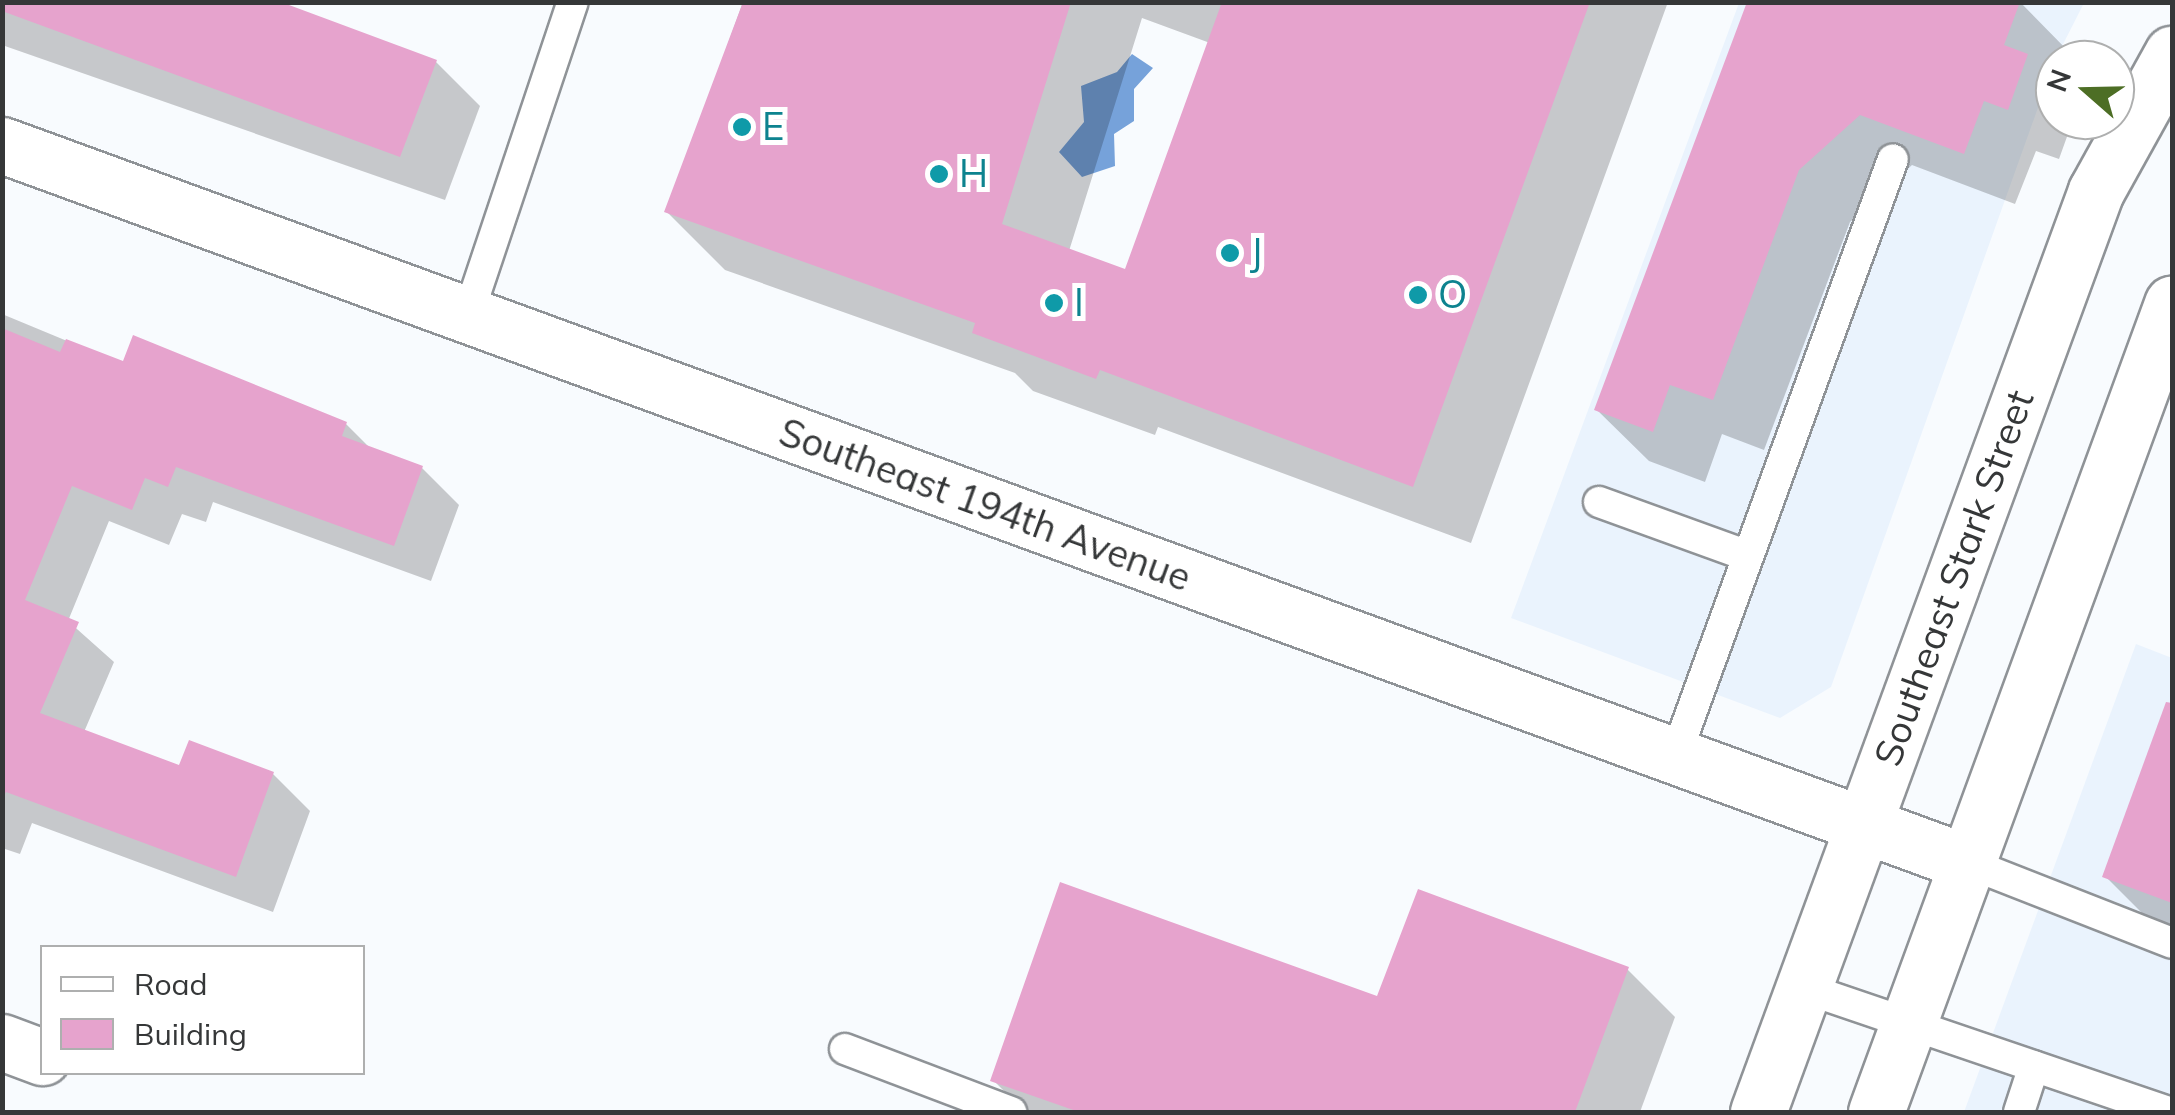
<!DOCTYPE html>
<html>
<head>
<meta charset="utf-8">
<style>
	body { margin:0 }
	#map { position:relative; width:2175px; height:1115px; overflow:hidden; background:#f8fbfe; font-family:Mulish,sans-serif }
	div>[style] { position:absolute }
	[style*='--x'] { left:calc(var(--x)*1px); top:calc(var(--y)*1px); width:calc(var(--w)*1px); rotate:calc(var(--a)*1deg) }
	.built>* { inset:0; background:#eaf3fd }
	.water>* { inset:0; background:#76a2da }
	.shadow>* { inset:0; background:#0003 }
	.building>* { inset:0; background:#e6a3cd }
	.roads { filter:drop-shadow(2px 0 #8f9397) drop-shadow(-2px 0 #8f9397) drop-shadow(0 2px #8f9397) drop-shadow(0 -2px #8f9397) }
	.service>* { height:30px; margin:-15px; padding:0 15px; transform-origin:15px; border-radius:15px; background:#fff }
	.minor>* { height:55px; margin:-27.5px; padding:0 27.5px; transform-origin:27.5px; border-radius:27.5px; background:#fff }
	.secondary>* { height:55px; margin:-27.5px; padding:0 27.5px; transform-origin:27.5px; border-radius:27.5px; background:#fff }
	.dots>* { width:28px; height:28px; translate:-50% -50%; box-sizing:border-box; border:5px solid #fff; border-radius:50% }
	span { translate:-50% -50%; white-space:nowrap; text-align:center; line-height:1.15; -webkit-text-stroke:10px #fff; paint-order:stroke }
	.culture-label { font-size:38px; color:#0d838f }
	.left { translate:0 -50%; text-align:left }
	.street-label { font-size:38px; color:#353738 }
	.frame { position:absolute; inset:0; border:5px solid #353738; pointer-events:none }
	.legend { position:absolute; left:40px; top:945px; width:325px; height:130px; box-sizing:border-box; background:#fff; border:2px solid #aeafaf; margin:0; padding:12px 18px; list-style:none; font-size:30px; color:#353738 }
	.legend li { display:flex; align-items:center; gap:20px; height:50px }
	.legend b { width:50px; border:2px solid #aeafaf }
	.north { position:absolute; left:2035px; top:40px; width:100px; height:100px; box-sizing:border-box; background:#fff; border:2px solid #aeafaf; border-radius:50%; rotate:290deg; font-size:28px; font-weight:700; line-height:40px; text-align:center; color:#353738 }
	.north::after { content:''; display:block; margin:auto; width:35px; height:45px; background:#4d6e25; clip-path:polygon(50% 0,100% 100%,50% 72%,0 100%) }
</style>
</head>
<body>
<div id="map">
	<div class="built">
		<i style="clip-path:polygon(1739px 3px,2084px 3px,2055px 60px,1831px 687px,1780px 718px,1511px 618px)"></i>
		<i style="clip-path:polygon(2136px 644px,2172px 658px,2172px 1112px,1964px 1112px)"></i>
	</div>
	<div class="water">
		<i style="clip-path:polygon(1132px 54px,1153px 68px,1134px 89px,1134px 121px,1114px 134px,1115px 166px,1082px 177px,1059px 152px,1084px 122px,1081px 86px,1117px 72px)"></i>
	</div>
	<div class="shadow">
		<i style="clip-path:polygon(2px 2px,436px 62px,480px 106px,445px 200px,2px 45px)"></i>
		<i style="clip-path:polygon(evenodd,743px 2px,1668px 2px,1471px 543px,1158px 427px,1155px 435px,1033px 391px,1015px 373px,725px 270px,667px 212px,743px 2px,1142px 18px,1210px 43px,1127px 272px,1069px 251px,1142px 18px)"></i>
		<i style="clip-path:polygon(1750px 2px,2020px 2px,2071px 54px,2055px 60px,2055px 120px,2073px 120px,2059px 159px,2036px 151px,2015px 204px,1912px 165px,1850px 222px,1764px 450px,1722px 434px,1705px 482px,1649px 461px,1597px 410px)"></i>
		<i style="clip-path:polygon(2px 314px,125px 365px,346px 424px,371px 449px,422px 468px,459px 505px,431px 581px,213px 502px,206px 522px,182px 514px,169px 545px,109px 521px,68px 621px,114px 662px,84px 732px,181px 768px,273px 774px,310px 811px,273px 912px,32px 823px,20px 854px,2px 848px)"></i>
		<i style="clip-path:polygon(2167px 706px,2172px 708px,2172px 929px,2149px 920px,2105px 876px)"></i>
		<i style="clip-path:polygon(1627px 969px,1675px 1017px,1640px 1112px,1025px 1112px,993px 1080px,1378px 999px)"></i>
	</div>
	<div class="building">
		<i style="clip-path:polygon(2px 2px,281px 2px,437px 60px,400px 157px,2px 11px)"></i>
		<i style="clip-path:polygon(743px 2px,1071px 2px,1002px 224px,1125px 269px,1222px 2px,1590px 2px,1413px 487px,1100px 370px,1096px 379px,972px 333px,975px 323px,664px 212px)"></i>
		<i style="clip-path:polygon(1747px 2px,2020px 2px,2004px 45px,2028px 54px,2008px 110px,1984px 101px,1964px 154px,1860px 115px,1799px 170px,1713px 400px,1670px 385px,1653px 432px,1594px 410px)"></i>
		<i style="clip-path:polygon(2px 328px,60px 352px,66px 339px,123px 361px,133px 335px,347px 422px,342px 436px,423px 466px,394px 546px,176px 467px,168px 487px,145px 478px,132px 510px,72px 486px,25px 600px,79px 622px,40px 713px,179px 765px,189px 740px,274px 772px,236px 877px,6px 792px,2px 799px)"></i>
		<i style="clip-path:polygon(2166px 702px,2172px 703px,2172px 903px,2102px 877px)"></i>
		<i style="clip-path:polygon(1060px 882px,1377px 996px,1418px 889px,1629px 967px,1575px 1112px,1079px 1112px,990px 1081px)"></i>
	</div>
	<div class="roads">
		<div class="service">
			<i style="--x:468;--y:315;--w:330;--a:-71.5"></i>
			<i style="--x:1599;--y:502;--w:158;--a:19.9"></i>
			<i style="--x:1675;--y:757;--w:636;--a:-69.97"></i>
			<i style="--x:1968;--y:863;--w:219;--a:21.4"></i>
			<i style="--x:1804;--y:988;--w:385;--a:18.8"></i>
			<i style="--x:845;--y:1049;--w:178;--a:20.8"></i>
			<i style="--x:2019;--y:1112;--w:48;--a:-71.9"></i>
		</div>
		<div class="minor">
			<i style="--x:2;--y:145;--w:2093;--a:20.06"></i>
			<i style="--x:2;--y:1042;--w:43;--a:20.6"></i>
		</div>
		<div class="secondary">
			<i style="--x:1758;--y:1112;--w:981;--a:-69.85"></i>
			<i style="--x:2096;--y:191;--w:157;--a:-61"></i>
			<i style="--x:1876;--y:1112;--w:861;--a:-69.88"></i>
		</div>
	</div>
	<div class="dots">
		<i style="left:742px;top:127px;background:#0f9aa8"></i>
		<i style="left:939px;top:174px;background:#0f9aa8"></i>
		<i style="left:1230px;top:253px;background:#0f9aa8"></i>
		<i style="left:1418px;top:295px;background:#0f9aa8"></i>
		<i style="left:1054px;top:303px;background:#0f9aa8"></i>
	</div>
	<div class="culture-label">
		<span class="left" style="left:762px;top:127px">E</span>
		<span class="left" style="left:959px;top:174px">H</span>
		<span class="left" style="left:1250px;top:253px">J</span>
		<span class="left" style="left:1438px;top:295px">O</span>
		<span class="left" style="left:1074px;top:303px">I</span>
	</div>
	<div class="street-label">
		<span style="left:985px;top:505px;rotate:20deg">Southeast 194th Avenue</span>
		<span style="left:1954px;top:578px;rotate:-70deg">Southeast Stark Street</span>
	</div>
	<div class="frame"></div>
	<ul class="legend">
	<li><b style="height:12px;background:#fff"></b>Road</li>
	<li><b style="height:28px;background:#e6a3cd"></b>Building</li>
	</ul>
	<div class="north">N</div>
</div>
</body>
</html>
